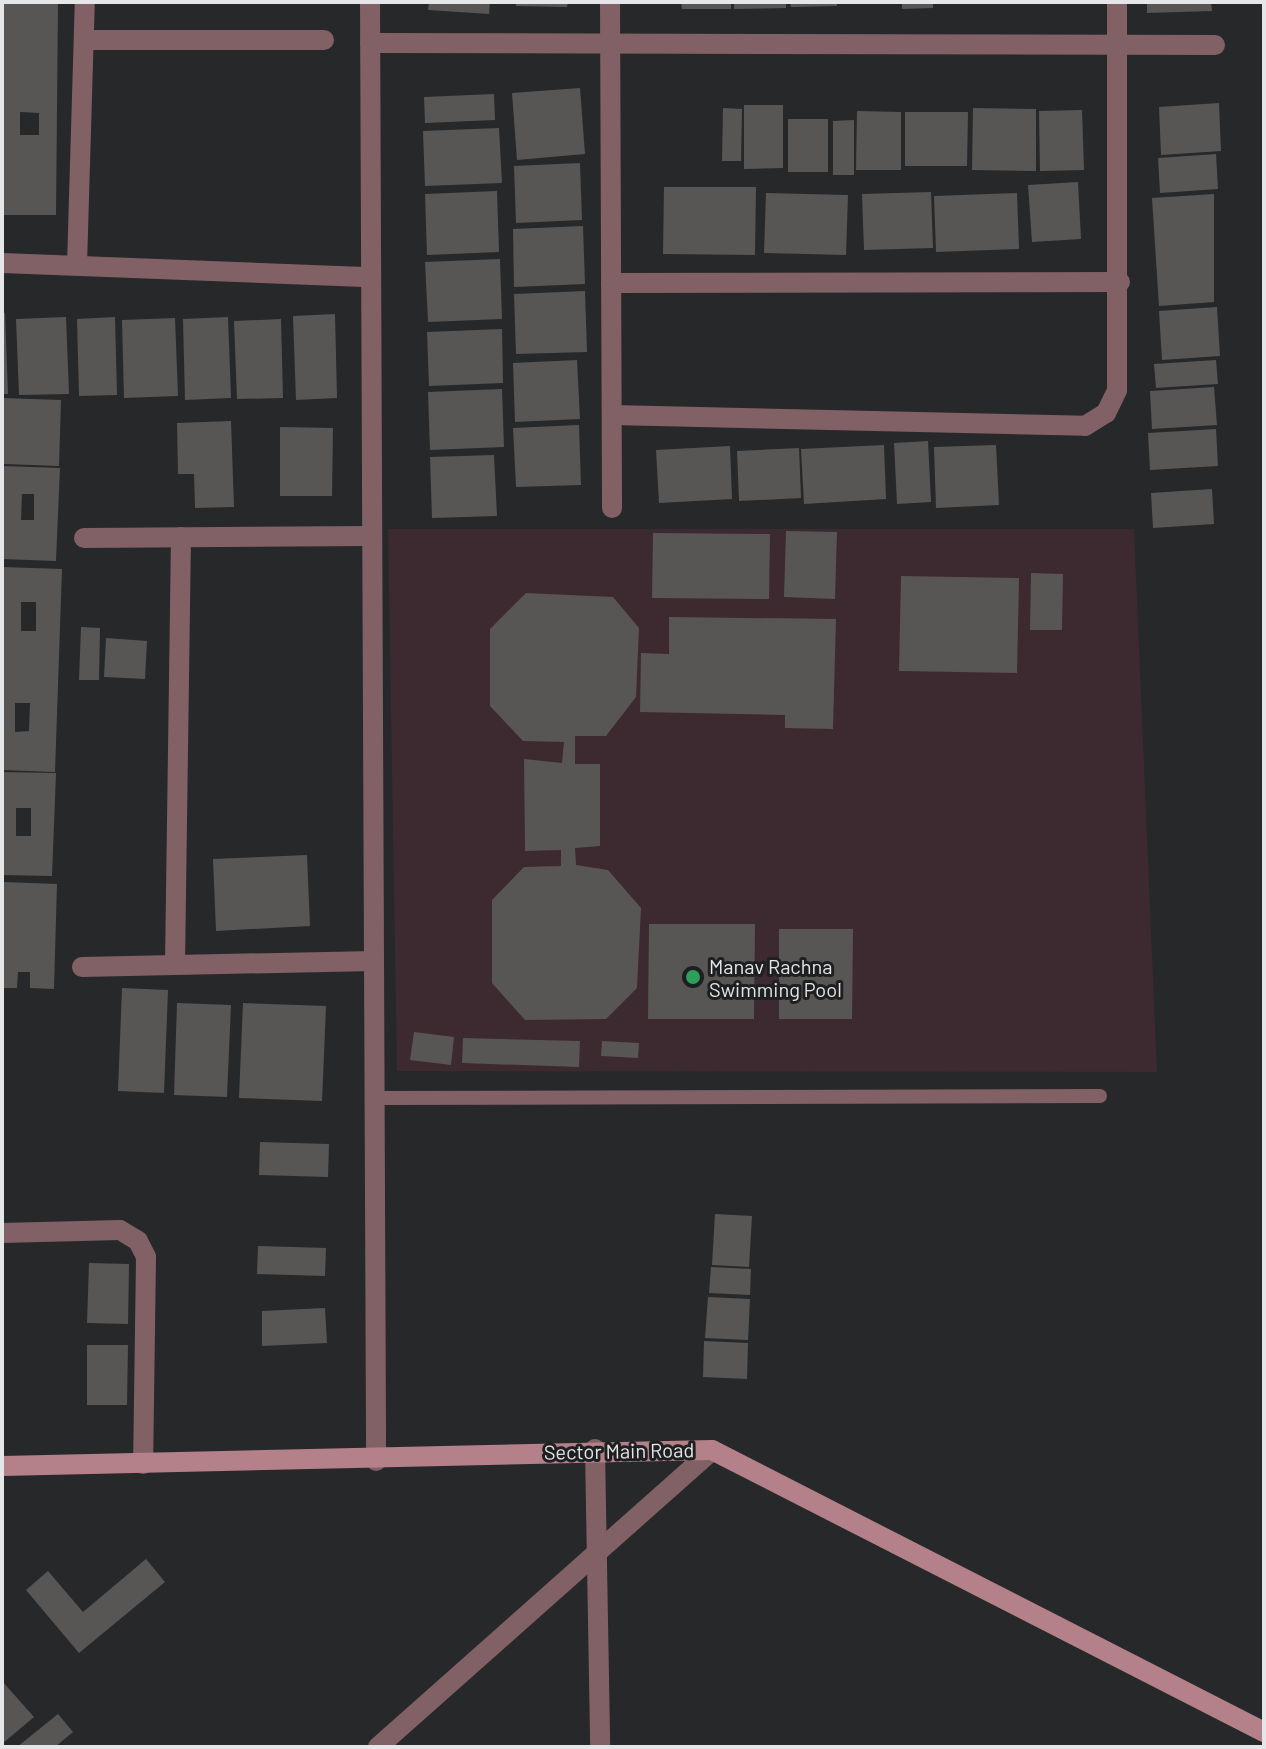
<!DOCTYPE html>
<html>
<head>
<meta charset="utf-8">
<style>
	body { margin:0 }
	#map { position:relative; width:1266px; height:1749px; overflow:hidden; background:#27282a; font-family:Barlow,sans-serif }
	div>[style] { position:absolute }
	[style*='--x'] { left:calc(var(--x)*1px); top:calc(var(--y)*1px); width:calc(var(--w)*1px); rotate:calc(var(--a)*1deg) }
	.education>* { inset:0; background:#3d2930 }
	.building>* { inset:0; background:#585654 }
	.lane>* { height:14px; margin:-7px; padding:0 7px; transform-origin:7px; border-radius:7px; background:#826166 }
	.street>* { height:20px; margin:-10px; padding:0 10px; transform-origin:10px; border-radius:10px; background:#826166 }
	.secondary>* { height:20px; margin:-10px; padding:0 10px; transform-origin:10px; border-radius:10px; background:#b48089 }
	.dots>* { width:22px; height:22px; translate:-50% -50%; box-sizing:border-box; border:4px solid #1d1f21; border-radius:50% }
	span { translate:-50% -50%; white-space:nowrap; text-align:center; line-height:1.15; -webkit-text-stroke:6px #1d1f21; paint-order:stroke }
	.poi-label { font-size:20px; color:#e4e6e7 }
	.left { translate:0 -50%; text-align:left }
	.street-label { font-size:20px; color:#e4e6e7 }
	.frame { position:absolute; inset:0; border:4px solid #e4e6e7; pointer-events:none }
</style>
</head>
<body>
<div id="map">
	<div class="education">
		<i style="clip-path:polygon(388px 529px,1134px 529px,1157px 1072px,397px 1071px)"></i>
	</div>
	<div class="building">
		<i style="clip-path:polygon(evenodd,2px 2px,58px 2px,56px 215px,2px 215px,2px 2px,20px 112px,39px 113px,39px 135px,20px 135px,20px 112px)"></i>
		<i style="clip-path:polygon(429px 2px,490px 2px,489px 14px,428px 10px)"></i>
		<i style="clip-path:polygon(516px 2px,568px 2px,567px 7px,516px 6px)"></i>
		<i style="clip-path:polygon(681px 2px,731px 2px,731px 9px,682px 9px)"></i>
		<i style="clip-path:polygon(734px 2px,786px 2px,786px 8px,734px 9px)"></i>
		<i style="clip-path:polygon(790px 2px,837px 2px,837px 6px,791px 7px)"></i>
		<i style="clip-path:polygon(902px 2px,933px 2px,933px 8px,902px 9px)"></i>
		<i style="clip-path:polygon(1147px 2px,1211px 2px,1212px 11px,1147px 13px)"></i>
		<i style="clip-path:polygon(580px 88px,585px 154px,517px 160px,512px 93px)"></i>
		<i style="clip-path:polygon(494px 94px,495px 120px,425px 123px,424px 97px)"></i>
		<i style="clip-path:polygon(1219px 103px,1221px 151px,1161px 155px,1159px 107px)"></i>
		<i style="clip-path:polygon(744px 105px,783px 105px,783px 168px,744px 169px)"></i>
		<i style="clip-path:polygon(723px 108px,742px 109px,741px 161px,722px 161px)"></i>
		<i style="clip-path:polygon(973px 108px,1036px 109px,1036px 171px,972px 170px)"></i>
		<i style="clip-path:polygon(1082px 110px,1084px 170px,1040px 171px,1039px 111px)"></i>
		<i style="clip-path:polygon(857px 111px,901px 112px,901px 170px,856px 170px)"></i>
		<i style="clip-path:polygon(905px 112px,968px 112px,967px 166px,905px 166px)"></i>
		<i style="clip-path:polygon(788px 119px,828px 119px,828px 172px,788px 172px)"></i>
		<i style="clip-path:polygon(854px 120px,854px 175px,833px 175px,833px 121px)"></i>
		<i style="clip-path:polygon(499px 128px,502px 183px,425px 186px,423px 131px)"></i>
		<i style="clip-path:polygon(1216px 154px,1218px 189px,1160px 193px,1158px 158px)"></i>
		<i style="clip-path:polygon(580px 163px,582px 220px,516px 223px,514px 166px)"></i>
		<i style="clip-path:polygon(1078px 182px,1081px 239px,1032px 242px,1028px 185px)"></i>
		<i style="clip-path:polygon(664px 187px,756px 187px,755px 255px,663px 254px)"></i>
		<i style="clip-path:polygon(497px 191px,499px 252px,427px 255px,425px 194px)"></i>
		<i style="clip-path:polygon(931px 192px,933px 248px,864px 250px,862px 194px)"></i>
		<i style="clip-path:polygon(766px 193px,848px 195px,846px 255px,764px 253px)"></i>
		<i style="clip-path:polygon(1017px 193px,1019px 249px,936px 252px,934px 196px)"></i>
		<i style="clip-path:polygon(1214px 194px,1214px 302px,1159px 306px,1152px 198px)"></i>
		<i style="clip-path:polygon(583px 226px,585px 284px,514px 287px,513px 229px)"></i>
		<i style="clip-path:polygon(500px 259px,502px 319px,428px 322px,425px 262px)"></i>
		<i style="clip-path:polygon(585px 291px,587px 352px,516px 354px,514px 294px)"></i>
		<i style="clip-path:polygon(1217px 307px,1220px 356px,1162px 360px,1159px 311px)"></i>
		<i style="clip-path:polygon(2px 313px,5px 313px,8px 394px,2px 394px)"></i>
		<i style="clip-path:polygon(335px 314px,337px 398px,296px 400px,293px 316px)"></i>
		<i style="clip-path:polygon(66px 317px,69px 394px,19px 395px,16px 319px)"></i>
		<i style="clip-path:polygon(115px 317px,117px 395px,79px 396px,77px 319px)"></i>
		<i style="clip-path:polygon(228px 317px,231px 398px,185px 400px,183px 319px)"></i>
		<i style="clip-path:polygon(175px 318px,178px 396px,124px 398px,122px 320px)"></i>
		<i style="clip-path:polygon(281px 319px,283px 398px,237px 399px,234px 321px)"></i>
		<i style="clip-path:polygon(502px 329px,503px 383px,429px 386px,427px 332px)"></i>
		<i style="clip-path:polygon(577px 360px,580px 419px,515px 422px,513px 363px)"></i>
		<i style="clip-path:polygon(1216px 360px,1218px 384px,1156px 388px,1154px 364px)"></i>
		<i style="clip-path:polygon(1214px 387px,1217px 425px,1152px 429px,1150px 391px)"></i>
		<i style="clip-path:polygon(502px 389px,504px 447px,430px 450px,428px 392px)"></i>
		<i style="clip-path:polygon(2px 398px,61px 400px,59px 466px,4px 464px)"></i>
		<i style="clip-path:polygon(231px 421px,234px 507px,195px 508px,194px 474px,178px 474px,177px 423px)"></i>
		<i style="clip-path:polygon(579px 425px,581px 485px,516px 487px,513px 428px)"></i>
		<i style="clip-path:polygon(280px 427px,333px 428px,332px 496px,280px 496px)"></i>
		<i style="clip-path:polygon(1216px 429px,1218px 466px,1150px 470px,1148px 433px)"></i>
		<i style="clip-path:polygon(928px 441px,931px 502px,897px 504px,894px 443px)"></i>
		<i style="clip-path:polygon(884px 445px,886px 499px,804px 504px,801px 449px)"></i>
		<i style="clip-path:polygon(996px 445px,999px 505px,936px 508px,934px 447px)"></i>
		<i style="clip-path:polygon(730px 446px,732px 499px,659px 503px,656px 450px)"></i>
		<i style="clip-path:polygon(799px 448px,801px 498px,739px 501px,737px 451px)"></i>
		<i style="clip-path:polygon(494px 455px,497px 516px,432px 518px,430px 457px)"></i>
		<i style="clip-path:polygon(evenodd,2px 466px,60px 468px,56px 561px,2px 559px,2px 466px,22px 494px,34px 494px,34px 520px,21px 520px,22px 494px)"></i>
		<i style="clip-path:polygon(1212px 489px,1214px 524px,1153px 528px,1151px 493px)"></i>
		<i style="clip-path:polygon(786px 531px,837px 532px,835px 599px,784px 597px)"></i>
		<i style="clip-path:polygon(653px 533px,770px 534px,769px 599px,652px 598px)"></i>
		<i style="clip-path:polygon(evenodd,2px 567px,62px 569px,55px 772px,2px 770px,2px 567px,21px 602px,36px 602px,36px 631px,21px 631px,21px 602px,2px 567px,15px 703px,30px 703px,29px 731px,15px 732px,15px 703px)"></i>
		<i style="clip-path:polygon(1031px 573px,1063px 574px,1062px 630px,1030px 630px)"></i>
		<i style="clip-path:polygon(901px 576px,1019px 578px,1017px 673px,899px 671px)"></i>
		<i style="clip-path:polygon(526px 593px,613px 597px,639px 628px,636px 697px,606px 736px,575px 736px,575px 764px,600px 764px,600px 846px,575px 848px,576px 865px,608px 870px,641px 908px,637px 988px,606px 1019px,525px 1020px,492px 983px,492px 900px,524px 867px,561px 866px,561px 850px,525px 851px,524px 759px,562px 763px,564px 742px,523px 741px,490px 706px,490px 629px)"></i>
		<i style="clip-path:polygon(669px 617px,836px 619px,833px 729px,785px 728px,785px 715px,640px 712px,641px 653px,669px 654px)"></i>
		<i style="clip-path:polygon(81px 627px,100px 628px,99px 680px,79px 680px)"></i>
		<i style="clip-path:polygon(106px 638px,147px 641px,145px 679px,104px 677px)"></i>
		<i style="clip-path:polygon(evenodd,2px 772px,56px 773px,52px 876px,2px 875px,2px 772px,16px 808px,31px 808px,31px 836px,16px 836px,16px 808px)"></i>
		<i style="clip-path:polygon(307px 855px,310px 926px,216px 931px,213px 859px)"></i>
		<i style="clip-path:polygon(2px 882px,57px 884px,54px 989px,30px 988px,30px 972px,18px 972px,17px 988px,2px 988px)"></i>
		<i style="clip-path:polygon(649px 924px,755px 924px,754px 1019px,648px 1019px)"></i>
		<i style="clip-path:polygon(779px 929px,853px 929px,852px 1019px,779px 1019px)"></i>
		<i style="clip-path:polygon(122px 988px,168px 990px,164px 1093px,118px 1091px)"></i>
		<i style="clip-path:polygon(177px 1003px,231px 1005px,227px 1097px,174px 1095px)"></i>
		<i style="clip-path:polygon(243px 1003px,326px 1006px,322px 1101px,239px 1098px)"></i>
		<i style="clip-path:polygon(414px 1032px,454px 1037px,451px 1065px,410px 1060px)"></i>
		<i style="clip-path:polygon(463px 1038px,580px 1041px,579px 1067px,462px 1063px)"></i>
		<i style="clip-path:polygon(602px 1041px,639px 1043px,638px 1058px,601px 1056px)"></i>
		<i style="clip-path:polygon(260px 1142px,329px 1144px,328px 1177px,259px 1175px)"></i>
		<i style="clip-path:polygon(715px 1214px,752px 1216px,749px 1267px,712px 1265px)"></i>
		<i style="clip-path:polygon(258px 1246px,326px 1248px,325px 1276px,257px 1274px)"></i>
		<i style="clip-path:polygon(89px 1263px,129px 1264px,128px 1324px,87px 1323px)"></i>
		<i style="clip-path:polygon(711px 1267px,751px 1269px,750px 1295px,709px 1293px)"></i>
		<i style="clip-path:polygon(708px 1297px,750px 1299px,748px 1340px,705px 1338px)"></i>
		<i style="clip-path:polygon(325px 1308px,327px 1343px,262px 1346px,262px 1311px)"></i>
		<i style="clip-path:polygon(704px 1341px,748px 1343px,747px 1379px,703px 1377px)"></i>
		<i style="clip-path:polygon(87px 1345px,128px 1345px,127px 1405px,87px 1405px)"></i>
		<i style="clip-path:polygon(146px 1559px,165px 1582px,79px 1653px,26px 1590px,48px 1571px,83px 1612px)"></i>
		<i style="clip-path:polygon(2px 1681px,34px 1717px,2px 1744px)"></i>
		<i style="clip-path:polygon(58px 1714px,73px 1732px,55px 1747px,17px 1747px)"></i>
	</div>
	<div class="lane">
		<i style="--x:377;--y:1098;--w:723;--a:-0.16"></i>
	</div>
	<div class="street">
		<i style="--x:370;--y:2;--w:1459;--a:89.76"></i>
		<i style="--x:610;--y:2;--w:506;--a:89.77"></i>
		<i style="--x:84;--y:40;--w:240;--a:0"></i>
		<i style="--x:370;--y:43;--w:845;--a:0.14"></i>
		<i style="--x:2;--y:263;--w:369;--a:2.2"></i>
		<i style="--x:77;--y:265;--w:263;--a:-88.3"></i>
		<i style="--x:611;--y:283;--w:509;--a:-0.11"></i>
		<i style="--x:612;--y:415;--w:473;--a:1.3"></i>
		<i style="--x:1085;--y:426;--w:25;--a:-32"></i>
		<i style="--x:1106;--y:413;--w:25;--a:-64"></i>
		<i style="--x:1117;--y:390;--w:388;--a:-90"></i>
		<i style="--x:84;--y:538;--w:288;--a:-0.4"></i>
		<i style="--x:175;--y:965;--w:428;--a:-89.2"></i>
		<i style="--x:82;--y:967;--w:292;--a:-1.2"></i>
		<i style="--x:2;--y:1233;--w:118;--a:-1.5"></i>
		<i style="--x:120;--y:1230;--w:21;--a:31"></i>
		<i style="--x:138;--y:1241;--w:18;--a:63"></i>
		<i style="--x:146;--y:1257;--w:207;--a:90.8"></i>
		<i style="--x:595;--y:1449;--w:298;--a:89"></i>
		<i style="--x:378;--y:1747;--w:447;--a:-41.6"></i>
	</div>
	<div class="secondary">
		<i style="--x:2;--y:1466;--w:710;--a:-1.29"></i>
		<i style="--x:712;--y:1450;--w:620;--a:27.06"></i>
	</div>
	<div class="dots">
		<i style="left:693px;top:977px;background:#2e9e5b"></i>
	</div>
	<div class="poi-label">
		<span class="left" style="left:709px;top:978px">Manav Rachna<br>Swimming Pool</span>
	</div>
	<div class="street-label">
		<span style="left:619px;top:1451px;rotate:-1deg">Sector Main Road</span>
	</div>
	<div class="frame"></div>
</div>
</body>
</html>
